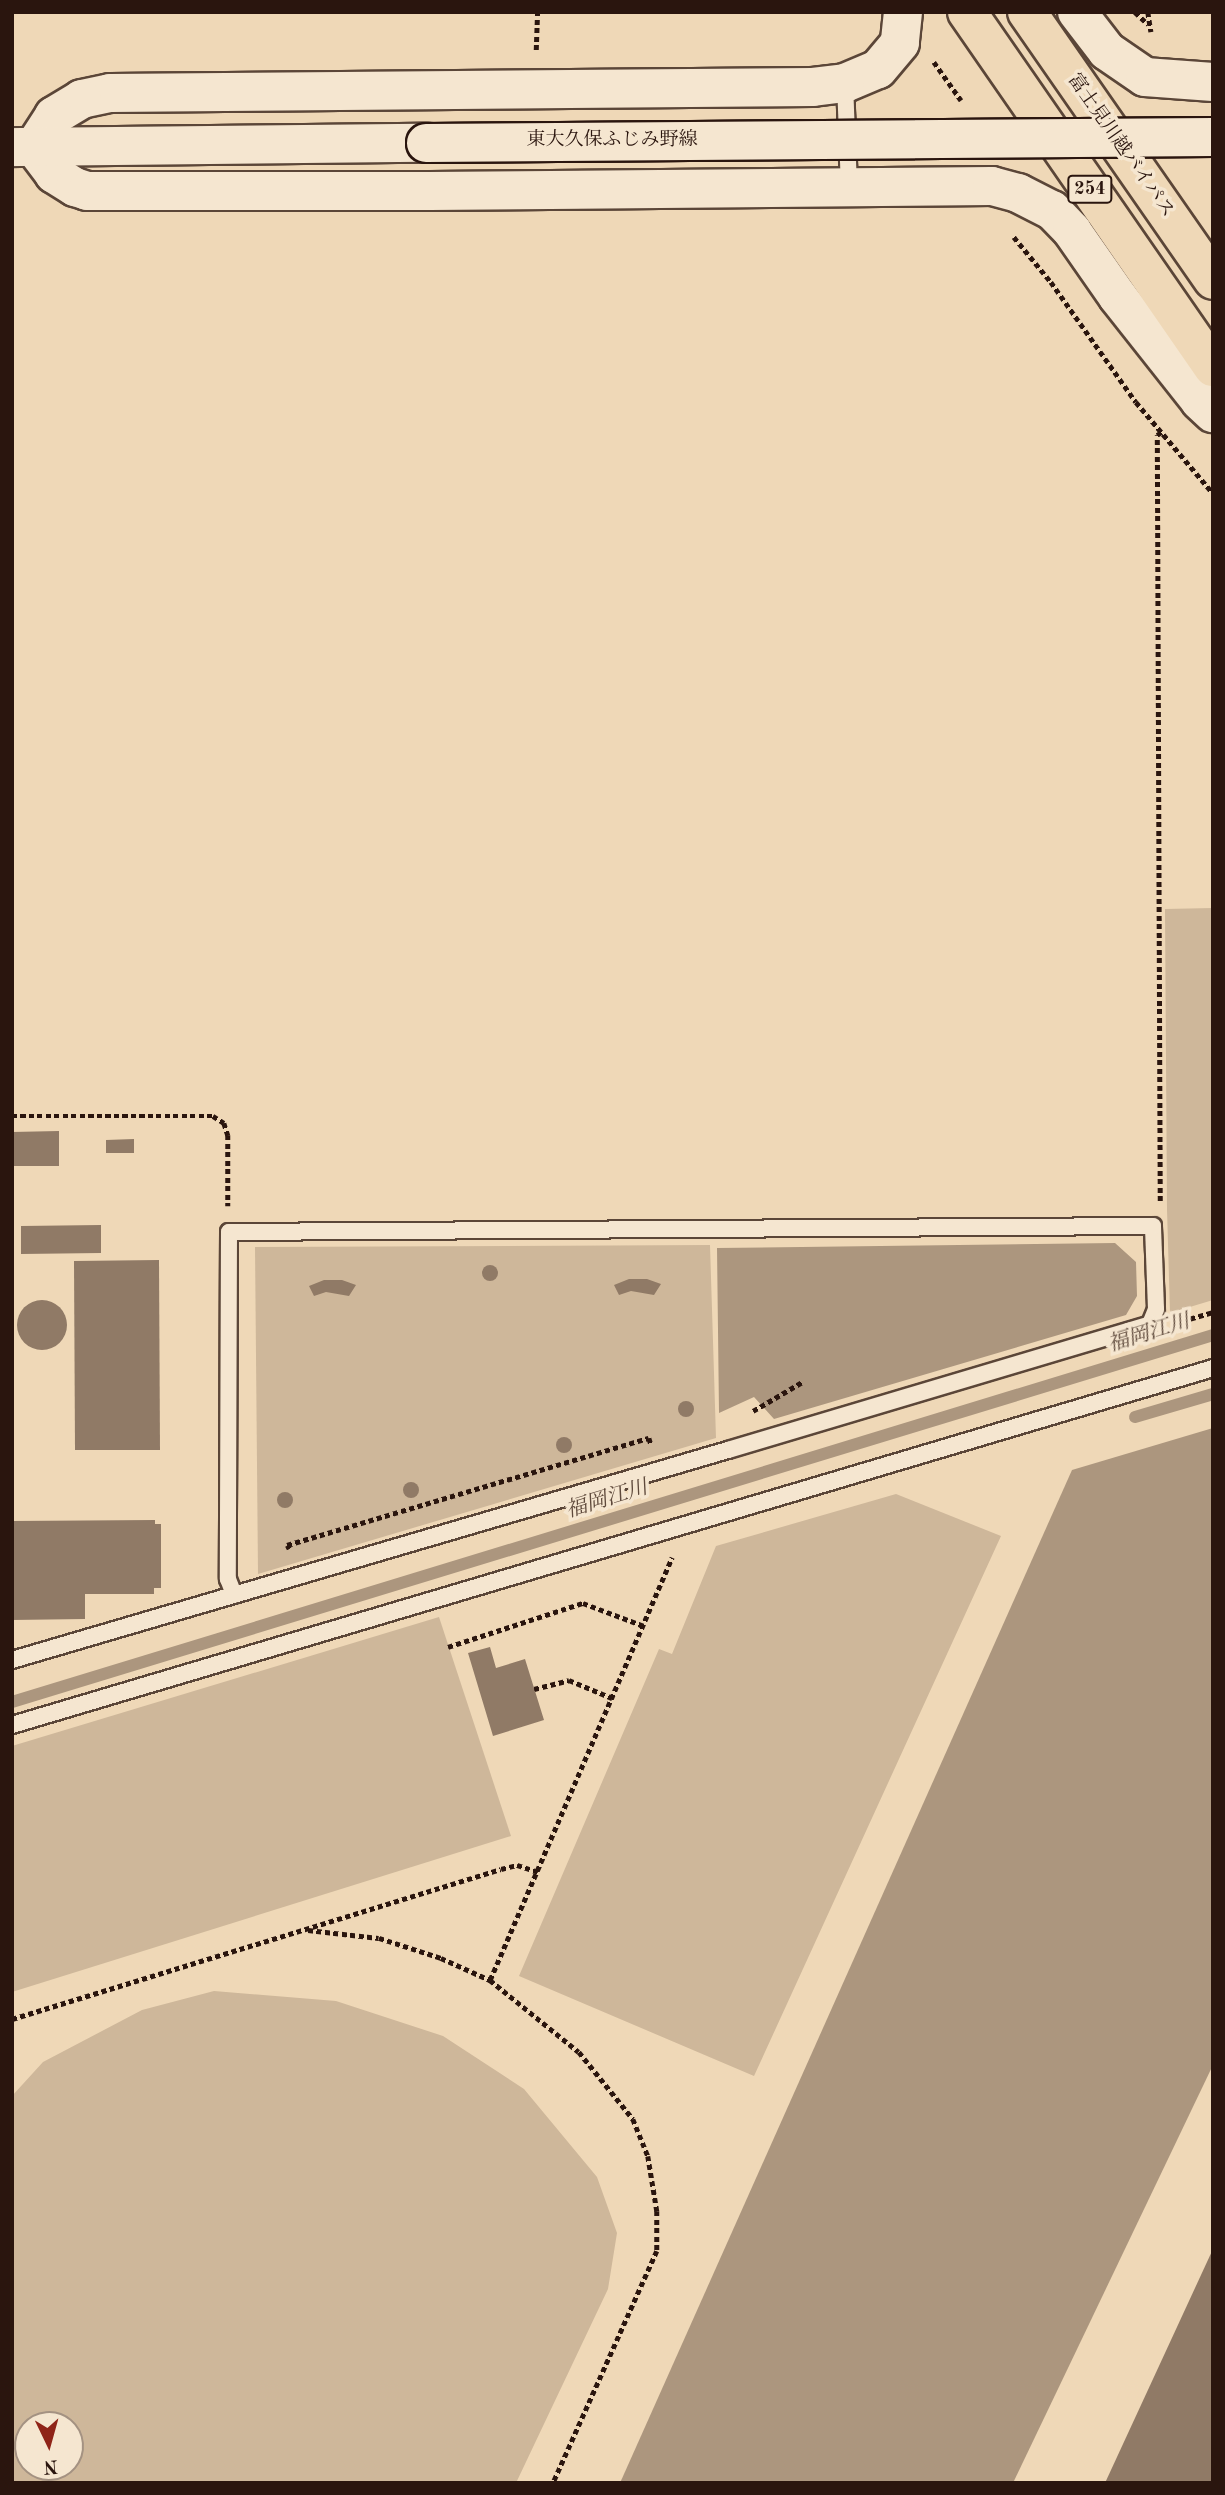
<!DOCTYPE html>
<html>
<head>
<meta charset="utf-8">
<style>
	body { margin:0 }
	#map { position:relative; width:1225px; height:2495px; overflow:hidden; background:#efd8b7; font-family:"Old Standard TT","Noto Serif JP",serif }
	div>[style] { position:absolute }
	[style*='--x'] { left:calc(var(--x)*1px); top:calc(var(--y)*1px); width:calc(var(--w)*1px); rotate:calc(var(--a)*1deg) }
	.green>* { inset:0; background:#ceb79a }
	.water>* { inset:0; background:#ac967e }
	.stream>* { height:12px; margin:-6px; padding:0 6px; transform-origin:6px; border-radius:6px; background:#ac967e }
	.building>* { inset:0; background:#907a66 }
	.round { border-radius:50% }
	.path>* { height:4.5px; margin-top:-2.25px; transform-origin:0; background:repeating-linear-gradient(90deg,#2a150e 0 5px,transparent 0 8.5px) }
	.roads { filter:drop-shadow(2px 0 #5b4638) drop-shadow(-2px 0 #5b4638) drop-shadow(0 2px #5b4638) drop-shadow(0 -2px #5b4638) }
	.service>* { height:16px; margin:-8px; padding:0 8px; transform-origin:8px; border-radius:8px; background:#f5e6d0 }
	.secondary>* { height:38px; margin:-19px; padding:0 19px; transform-origin:19px; border-radius:19px; background:#f5e6d0 }
	.trunk>* { height:38px; margin:-19px; padding:0 19px; transform-origin:19px; border-radius:19px; background:#efd8b7 }
	.bridges { filter:drop-shadow(2px 0 #2a150e) drop-shadow(-2px 0 #2a150e) drop-shadow(0 2px #2a150e) drop-shadow(0 -2px #2a150e) }
	.secondary-bridge>* { height:38px; margin:-19px; padding:0 19px; transform-origin:19px; border-radius:19px; background:#f5e6d0 }
	span { translate:-50% -50%; white-space:nowrap; text-align:center; line-height:1.15; -webkit-text-stroke:7px #f5e6d0; paint-order:stroke }
	.shield-label span { padding:2px 5px; background:#f5e6d0; border:2px solid; border-radius:5px; -webkit-text-stroke-width:0 }
	.shield-label { font-size:18px; color:#2a150e; font-weight:700 }
	.street-label { font-size:19px; color:#2a150e }
	.water-label { font-size:21px; color:#5e493b; font-style:italic }
	.frame { position:absolute; inset:0; border:14px solid #2a150e; pointer-events:none }
	.north { position:absolute; left:14px; top:2411px; width:70px; height:70px; box-sizing:border-box; background:#f5e6d0; border:2px solid #a49282; border-radius:50%; rotate:175deg; font-size:19px; font-weight:700; line-height:28px; text-align:center; color:#2a150e }
	.north::after { content:''; display:block; margin:auto; width:24px; height:32px; background:#8f2418; clip-path:polygon(50% 0,100% 100%,50% 72%,0 100%) }
</style>
</head>
<body>
<div id="map">
	<div class="green">
		<i style="clip-path:polygon(1213px 908px,1213px 1300px,1170px 1313px,1167px 1209px,1165px 909px)"></i>
		<i style="clip-path:polygon(710px 1245px,716px 1438px,258px 1574px,255px 1247px)"></i>
		<i style="clip-path:polygon(896px 1494px,1001px 1536px,754px 2076px,519px 1976px,659px 1649px,672px 1654px,716px 1546px)"></i>
		<i style="clip-path:polygon(439px 1617px,511px 1836px,12px 1992px,12px 1746px)"></i>
		<i style="clip-path:polygon(evenodd,214px 1991px,336px 2001px,443px 2036px,524px 2089px,597px 2177px,617px 2233px,608px 2289px,516px 2483px,12px 2483px,12px 2096px,43px 2062px,142px 2010px,214px 1991px,28px 2425px,70px 2425px,70px 2467px,28px 2467px,28px 2425px)"></i>
	</div>
	<div class="water">
		<i style="clip-path:polygon(1115px 1243px,1136px 1262px,1137px 1296px,1126px 1315px,774px 1419px,754px 1397px,719px 1413px,717px 1248px)"></i>
		<i style="clip-path:polygon(1213px 1428px,1213px 2065px,1013px 2483px,620px 2483px,1072px 1470px)"></i>
	</div>
	<div class="stream">
		<i style="--x:1135;--y:1417;--w:81;--a:-16.4"></i>
		<i style="--x:12;--y:1702;--w:1256;--a:-16.99"></i>
	</div>
	<div class="building">
		<i style="clip-path:polygon(59px 1131px,59px 1166px,12px 1166px,12px 1132px)"></i>
		<i style="clip-path:polygon(134px 1139px,134px 1153px,106px 1153px,106px 1140px)"></i>
		<i style="clip-path:polygon(101px 1225px,101px 1253px,21px 1254px,21px 1226px)"></i>
		<i style="clip-path:polygon(159px 1260px,160px 1450px,75px 1450px,74px 1261px)"></i>
		<i class="round" style="left:482px;top:1265px;width:16px;height:16px"></i>
		<i style="clip-path:polygon(629px 1279px,647px 1279px,661px 1284px,654px 1295px,631px 1291px,619px 1295px,614px 1285px)"></i>
		<i style="clip-path:polygon(324px 1280px,342px 1280px,356px 1285px,349px 1296px,326px 1292px,314px 1296px,309px 1286px)"></i>
		<i class="round" style="left:17px;top:1300px;width:50px;height:50px"></i>
		<i class="round" style="left:678px;top:1401px;width:16px;height:16px"></i>
		<i class="round" style="left:556px;top:1437px;width:16px;height:16px"></i>
		<i class="round" style="left:403px;top:1482px;width:16px;height:16px"></i>
		<i class="round" style="left:277px;top:1492px;width:16px;height:16px"></i>
		<i style="clip-path:polygon(155px 1520px,155px 1524px,161px 1524px,161px 1588px,154px 1588px,154px 1594px,85px 1594px,85px 1619px,12px 1620px,12px 1521px)"></i>
		<i style="clip-path:polygon(490px 1647px,496px 1668px,525px 1659px,544px 1720px,493px 1736px,468px 1653px)"></i>
		<i style="clip-path:polygon(1213px 2249px,1213px 2483px,1105px 2483px)"></i>
	</div>
	<div class="path">
		<i style="--x:1135;--y:12;--w:18;--a:43"></i>
		<i style="--x:1148;--y:12;--w:20;--a:81"></i>
		<i style="--x:536;--y:50;--w:38;--a:-88"></i>
		<i style="--x:934;--y:62;--w:47;--a:54.6"></i>
		<i style="--x:1014;--y:237;--w:58;--a:50.6"></i>
		<i style="--x:1051;--y:282;--w:147;--a:54.7"></i>
		<i style="--x:1136;--y:402;--w:119;--a:49.8"></i>
		<i style="--x:12;--y:1116;--w:201;--a:0"></i>
		<i style="--x:213;--y:1116;--w:13;--a:32"></i>
		<i style="--x:224;--y:1123;--w:13;--a:72"></i>
		<i style="--x:228;--y:1135;--w:71;--a:90"></i>
		<i style="--x:1160;--y:1201;--w:766;--a:-90.22"></i>
		<i style="--x:1157;--y:435;--w:7;--a:-34"></i>
		<i style="--x:1182;--y:1321;--w:32;--a:-16"></i>
		<i style="--x:753;--y:1411;--w:59;--a:-30.5"></i>
		<i style="--x:289;--y:1549;--w:4;--a:-117"></i>
		<i style="--x:287;--y:1545;--w:377;--a:-16.5"></i>
		<i style="--x:649;--y:1438;--w:6;--a:72"></i>
		<i style="--x:448;--y:1647;--w:142;--a:-18.1"></i>
		<i style="--x:583;--y:1603;--w:65;--a:20.7"></i>
		<i style="--x:534;--y:1689;--w:36;--a:-14"></i>
		<i style="--x:569;--y:1680;--w:47;--a:22.7"></i>
		<i style="--x:308;--y:1930;--w:71;--a:6.4"></i>
		<i style="--x:379;--y:1938;--w:65;--a:17.9"></i>
		<i style="--x:441;--y:1958;--w:54;--a:24.2"></i>
		<i style="--x:490;--y:1980;--w:114;--a:39"></i>
		<i style="--x:579;--y:2052;--w:86;--a:51.1"></i>
		<i style="--x:633;--y:2119;--w:40;--a:68"></i>
		<i style="--x:648;--y:2156;--w:56;--a:80.7"></i>
		<i style="--x:657;--y:2211;--w:40;--a:90"></i>
		<i style="--x:657;--y:2251;--w:254;--a:114.1"></i>
		<i style="--x:490;--y:1980;--w:460;--a:-66.7"></i>
		<i style="--x:12;--y:2019;--w:511;--a:-17.05"></i>
		<i style="--x:501;--y:1869;--w:16;--a:-14"></i>
		<i style="--x:517;--y:1865;--w:22;--a:18"></i>
	</div>
	<div class="roads">
		<div class="service">
			<i style="--x:845;--y:83;--w:102;--a:87.8"></i>
			<i style="--x:12;--y:1660;--w:746;--a:-16.35"></i>
			<i style="--x:728;--y:1450;--w:440;--a:-16.6"></i>
			<i style="--x:1150;--y:1324;--w:16;--a:-68"></i>
			<i style="--x:1156;--y:1309;--w:83;--a:-92.1"></i>
			<i style="--x:1153;--y:1226;--w:924;--a:179.63"></i>
			<i style="--x:229;--y:1232;--w:347;--a:90.2"></i>
			<i style="--x:228;--y:1579;--w:17;--a:69"></i>
			<i style="--x:12;--y:1725;--w:1253;--a:-16.55"></i>
		</div>
		<div class="secondary">
			<i style="--x:903;--y:12;--w:31;--a:96"></i>
			<i style="--x:900;--y:43;--w:34;--a:130"></i>
			<i style="--x:878;--y:69;--w:36;--a:157"></i>
			<i style="--x:845;--y:83;--w:32;--a:173"></i>
			<i style="--x:813;--y:87;--w:703;--a:179.51"></i>
			<i style="--x:110;--y:93;--w:29;--a:168"></i>
			<i style="--x:82;--y:99;--w:33;--a:149"></i>
			<i style="--x:54;--y:116;--w:37;--a:123"></i>
			<i style="--x:34;--y:147;--w:34;--a:53"></i>
			<i style="--x:54;--y:174;--w:25;--a:32"></i>
			<i style="--x:75;--y:187;--w:13;--a:18"></i>
			<i style="--x:87;--y:191;--w:343;--a:0"></i>
			<i style="--x:430;--y:191;--w:562;--a:-0.51"></i>
			<i style="--x:992;--y:186;--w:27;--a:15"></i>
			<i style="--x:1018;--y:193;--w:38;--a:27"></i>
			<i style="--x:1052;--y:210;--w:29;--a:46"></i>
			<i style="--x:1072;--y:231;--w:80;--a:55.1"></i>
			<i style="--x:1118;--y:297;--w:132;--a:51.7"></i>
			<i style="--x:1200;--y:401;--w:18;--a:43"></i>
			<i style="--x:1077;--y:12;--w:49;--a:52.4"></i>
			<i style="--x:1107;--y:51;--w:46;--a:34.4"></i>
			<i style="--x:1145;--y:77;--w:68;--a:4.2"></i>
			<i style="--x:14;--y:147;--w:412;--a:-0.6"></i>
		</div>
		<div class="trunk">
			<i style="--x:967;--y:12;--w:432;--a:55.3"></i>
			<i style="--x:1027;--y:12;--w:326;--a:55.2"></i>
		</div>
	</div>
	<div class="bridges">
		<div class="secondary-bridge">
			<i style="--x:426;--y:143;--w:787;--a:-0.44"></i>
		</div>
	</div>
	<div class="shield-label">
		<span style="left:1090px;top:189px">254</span>
	</div>
	<div class="street-label">
		<span style="left:612px;top:141px">東大久保ふじみ野線</span>
		<span style="left:1120px;top:146px;rotate:55deg">富士見川越バイパス</span>
	</div>
	<div class="water-label">
		<span style="left:1149px;top:1334px;rotate:-17deg">福岡江川</span>
		<span style="left:607px;top:1500px;rotate:-17deg">福岡江川</span>
	</div>
	<div class="frame"></div>
	<div class="north">N</div>
</div>
</body>
</html>
